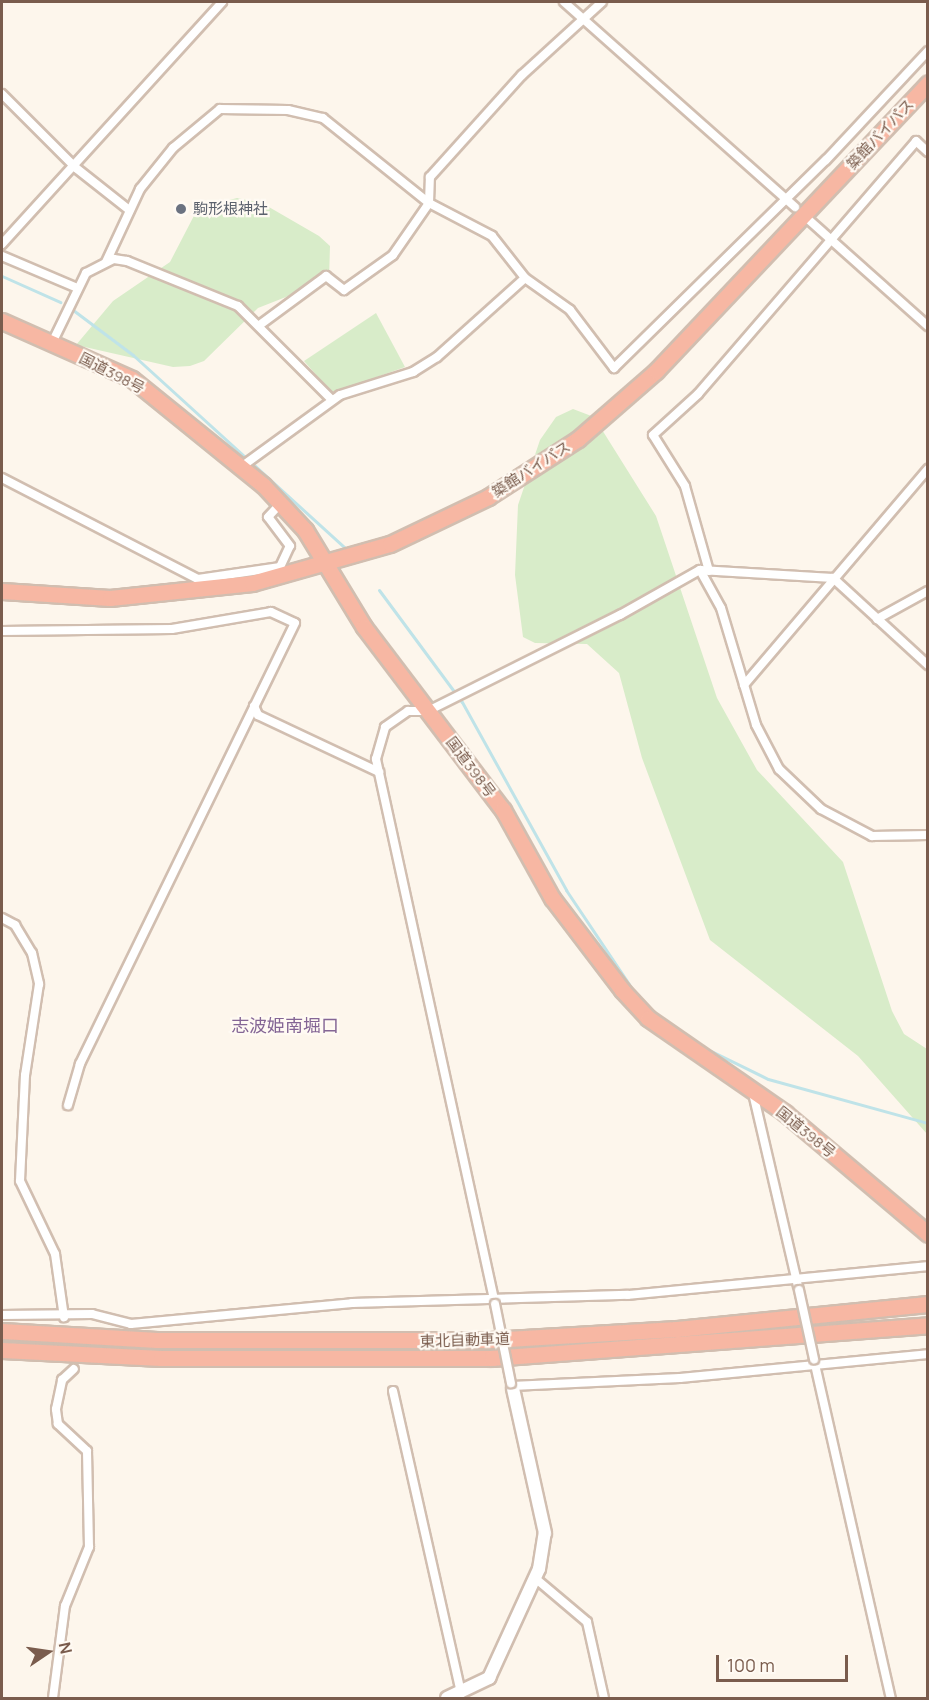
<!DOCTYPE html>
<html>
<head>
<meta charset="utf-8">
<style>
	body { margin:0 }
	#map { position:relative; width:929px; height:1700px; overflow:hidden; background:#fdf6ec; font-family:Manrope,"Noto Sans JP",sans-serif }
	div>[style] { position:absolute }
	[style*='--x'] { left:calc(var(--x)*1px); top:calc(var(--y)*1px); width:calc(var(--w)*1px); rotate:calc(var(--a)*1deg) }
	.green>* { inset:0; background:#d8ecc9 }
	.stream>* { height:3px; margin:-1.5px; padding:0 1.5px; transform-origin:1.5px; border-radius:1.5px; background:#bfe3e8 }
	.roads { filter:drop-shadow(2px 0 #d1beb0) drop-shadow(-2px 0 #d1beb0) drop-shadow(0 2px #d1beb0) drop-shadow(0 -2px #d1beb0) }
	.street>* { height:8px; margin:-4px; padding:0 4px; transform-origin:4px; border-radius:4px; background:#fff }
	.secondary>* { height:12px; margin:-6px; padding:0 6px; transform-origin:6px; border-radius:6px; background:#fff }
	.highway>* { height:15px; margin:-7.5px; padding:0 7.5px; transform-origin:7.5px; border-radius:7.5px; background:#f7b7a3 }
	.bridges { filter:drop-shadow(2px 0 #d1beb0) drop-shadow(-2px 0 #d1beb0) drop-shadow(0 2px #d1beb0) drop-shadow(0 -2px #d1beb0) }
	.street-bridge>* { height:8px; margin:-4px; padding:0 4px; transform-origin:4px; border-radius:4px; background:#fff }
	.dots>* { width:16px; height:16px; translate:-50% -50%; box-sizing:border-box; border:3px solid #fffaf3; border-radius:50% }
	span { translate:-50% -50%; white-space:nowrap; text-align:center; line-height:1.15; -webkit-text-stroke:4.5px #fffaf3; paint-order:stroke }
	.street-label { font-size:15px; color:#7a5c4d }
	.worship-label { font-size:15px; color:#5b616d }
	.left { translate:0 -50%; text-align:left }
	.quarter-label { font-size:18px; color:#846695 }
	.frame { position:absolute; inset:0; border:3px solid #7a5c4d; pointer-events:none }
	.north { position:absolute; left:18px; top:1622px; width:60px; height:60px; -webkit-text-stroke:4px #fffaf3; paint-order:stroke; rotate:77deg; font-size:16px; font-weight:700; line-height:24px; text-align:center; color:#7a5c4d }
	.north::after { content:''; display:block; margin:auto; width:21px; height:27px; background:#7a5c4d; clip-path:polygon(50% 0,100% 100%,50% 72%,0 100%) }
	.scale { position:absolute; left:716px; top:1655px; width:132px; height:27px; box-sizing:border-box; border:3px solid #7a5c4d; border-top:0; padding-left:8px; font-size:18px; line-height:21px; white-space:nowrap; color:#7a5c4d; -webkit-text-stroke:4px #fffaf3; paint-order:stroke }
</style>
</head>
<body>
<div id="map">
	<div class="green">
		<i style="clip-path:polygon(237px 198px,262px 203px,319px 236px,330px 246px,329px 280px,258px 308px,204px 361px,190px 366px,173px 367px,76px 345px,113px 301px,170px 262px,198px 208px)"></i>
		<i style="clip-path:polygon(376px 313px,405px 367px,332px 393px,304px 361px)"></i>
		<i style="clip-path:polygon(573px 409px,594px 417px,656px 516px,717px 698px,757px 770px,843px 862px,892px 1011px,904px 1034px,927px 1049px,927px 1134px,858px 1056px,710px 940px,642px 758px,619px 673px,587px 644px,535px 643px,523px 637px,515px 575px,518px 505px,540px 440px,556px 417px)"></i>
	</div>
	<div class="stream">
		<i style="--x:2;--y:276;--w:64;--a:24.1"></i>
		<i style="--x:73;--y:310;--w:75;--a:36.9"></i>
		<i style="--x:133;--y:355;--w:287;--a:42.3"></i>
		<i style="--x:379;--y:590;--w:139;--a:53.5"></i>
		<i style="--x:462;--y:702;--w:215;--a:61"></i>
		<i style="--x:566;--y:890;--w:124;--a:56.2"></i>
		<i style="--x:703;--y:1047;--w:72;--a:26.2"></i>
		<i style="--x:768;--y:1079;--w:166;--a:15.4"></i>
	</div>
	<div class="roads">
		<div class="street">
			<i style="--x:564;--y:2;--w:309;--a:41.6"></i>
			<i style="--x:2;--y:94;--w:105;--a:45"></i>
			<i style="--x:76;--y:168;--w:66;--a:38.3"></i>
			<i style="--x:810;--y:221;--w:158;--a:41.7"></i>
			<i style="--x:2;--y:244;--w:327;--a:-47.7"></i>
			<i style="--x:2;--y:256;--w:79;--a:23"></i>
			<i style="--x:106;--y:262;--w:81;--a:-65"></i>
			<i style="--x:140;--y:189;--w:53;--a:-51.2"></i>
			<i style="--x:173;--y:148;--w:61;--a:-39.7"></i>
			<i style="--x:220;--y:109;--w:68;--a:0.8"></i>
			<i style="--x:288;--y:110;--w:36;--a:13"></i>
			<i style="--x:323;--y:118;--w:136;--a:38.7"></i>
			<i style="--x:429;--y:203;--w:71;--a:27.6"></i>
			<i style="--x:492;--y:236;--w:53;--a:51.8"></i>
			<i style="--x:525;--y:278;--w:55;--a:35.4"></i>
			<i style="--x:570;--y:310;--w:73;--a:52.8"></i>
			<i style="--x:614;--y:368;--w:297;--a:-44.5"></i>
			<i style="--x:826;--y:160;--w:149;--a:-46.9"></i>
			<i style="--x:261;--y:324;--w:81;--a:-36.4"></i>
			<i style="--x:326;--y:276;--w:23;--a:38"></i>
			<i style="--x:344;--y:290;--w:60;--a:-35.5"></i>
			<i style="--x:393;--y:255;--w:63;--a:-55.3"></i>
			<i style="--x:429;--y:203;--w:26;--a:-88"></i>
			<i style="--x:430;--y:177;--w:137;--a:-48"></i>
			<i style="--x:522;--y:75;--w:108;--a:-42.4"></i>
			<i style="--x:52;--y:343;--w:78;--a:-64.1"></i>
			<i style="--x:86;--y:273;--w:31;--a:-27"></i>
			<i style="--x:114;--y:259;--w:13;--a:9"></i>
			<i style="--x:127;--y:261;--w:120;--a:22.1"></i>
			<i style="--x:238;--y:306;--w:133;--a:45"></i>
			<i style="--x:241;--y:467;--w:122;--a:-36"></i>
			<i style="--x:340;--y:395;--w:77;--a:-17.5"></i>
			<i style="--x:413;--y:372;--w:28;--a:-32"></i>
			<i style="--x:437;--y:357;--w:118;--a:-41.9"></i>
			<i style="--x:2;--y:478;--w:220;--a:27.3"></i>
			<i style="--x:198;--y:579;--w:83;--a:-8.3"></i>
			<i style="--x:280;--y:567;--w:23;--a:-65"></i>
			<i style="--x:290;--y:546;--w:36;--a:-127"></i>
			<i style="--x:268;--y:517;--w:19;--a:-47"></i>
			<i style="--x:700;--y:570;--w:43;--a:61.1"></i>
			<i style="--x:721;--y:608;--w:122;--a:73.3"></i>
			<i style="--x:756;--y:725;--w:50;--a:62.4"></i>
			<i style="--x:779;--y:769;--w:58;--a:43.6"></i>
			<i style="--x:821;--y:809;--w:58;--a:27.9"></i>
			<i style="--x:872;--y:836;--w:56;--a:-1"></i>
			<i style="--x:709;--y:571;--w:88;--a:-105.8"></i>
			<i style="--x:685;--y:486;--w:60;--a:-122.1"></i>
			<i style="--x:653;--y:435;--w:61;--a:-42.3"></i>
			<i style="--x:698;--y:394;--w:334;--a:-49.2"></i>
			<i style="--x:916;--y:141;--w:16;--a:43"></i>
			<i style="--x:877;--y:619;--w:58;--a:-28.8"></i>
			<i style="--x:2;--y:631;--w:170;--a:-0.7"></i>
			<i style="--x:172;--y:629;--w:100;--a:-9.7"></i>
			<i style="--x:271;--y:612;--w:26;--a:25"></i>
			<i style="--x:295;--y:623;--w:491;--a:116"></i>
			<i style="--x:80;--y:1064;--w:43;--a:106.3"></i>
			<i style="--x:744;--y:685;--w:284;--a:-49.6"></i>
			<i style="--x:254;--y:706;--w:10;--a:66"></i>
			<i style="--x:258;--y:715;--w:134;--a:25.2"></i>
			<i style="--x:2;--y:918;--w:15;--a:28"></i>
			<i style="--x:15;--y:925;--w:33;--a:59"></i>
			<i style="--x:32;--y:953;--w:32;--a:77"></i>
			<i style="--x:39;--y:984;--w:92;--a:98.7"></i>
			<i style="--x:25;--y:1075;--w:106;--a:92.7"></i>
			<i style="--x:20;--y:1181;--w:81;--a:64.4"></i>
			<i style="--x:55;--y:1254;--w:64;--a:81.9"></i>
			<i style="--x:753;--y:1093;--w:198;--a:76.9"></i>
			<i style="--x:495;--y:1304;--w:558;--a:-102.32"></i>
			<i style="--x:376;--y:759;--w:33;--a:-74"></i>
			<i style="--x:385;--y:727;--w:28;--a:-35"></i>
			<i style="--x:408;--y:711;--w:20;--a:0"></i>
			<i style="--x:428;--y:711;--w:215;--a:-26.6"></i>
			<i style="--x:620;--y:615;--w:92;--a:-29.4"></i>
			<i style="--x:700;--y:570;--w:133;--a:3.4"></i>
			<i style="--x:833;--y:578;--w:129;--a:42.5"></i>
			<i style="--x:2;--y:1315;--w:90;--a:-0.6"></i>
			<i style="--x:92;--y:1314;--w:40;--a:14.4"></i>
			<i style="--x:131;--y:1324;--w:222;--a:-5.4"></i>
			<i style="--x:352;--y:1303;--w:276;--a:-1.7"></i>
			<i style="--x:628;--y:1295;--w:301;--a:-5.5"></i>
			<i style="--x:814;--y:1360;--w:347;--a:77.2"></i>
			<i style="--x:512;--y:1386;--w:168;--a:-2.7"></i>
			<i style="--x:680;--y:1378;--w:249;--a:-5.5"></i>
			<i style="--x:393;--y:1391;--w:310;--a:77.3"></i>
			<i style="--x:535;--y:1578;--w:68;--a:40.2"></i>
			<i style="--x:587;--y:1622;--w:78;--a:77.4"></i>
			<i style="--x:53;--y:1698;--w:93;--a:-82.6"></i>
			<i style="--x:65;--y:1606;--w:64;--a:-67.9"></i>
			<i style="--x:89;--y:1547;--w:96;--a:-91.2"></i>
			<i style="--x:87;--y:1451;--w:40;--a:-137"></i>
			<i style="--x:58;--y:1424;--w:15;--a:-98"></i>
			<i style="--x:56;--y:1409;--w:30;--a:-78"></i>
			<i style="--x:62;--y:1380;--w:16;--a:-43"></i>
		</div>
		<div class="secondary">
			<i style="--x:447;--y:1698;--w:47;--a:-25.5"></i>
			<i style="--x:489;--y:1678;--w:120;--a:-65.4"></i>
			<i style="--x:539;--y:1569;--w:36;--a:-81"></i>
			<i style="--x:545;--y:1533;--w:148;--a:-102.5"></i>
		</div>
		<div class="highway">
			<i style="--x:2;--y:321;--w:142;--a:24"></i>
			<i style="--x:132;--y:379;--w:169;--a:39"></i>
			<i style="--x:263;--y:485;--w:62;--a:47"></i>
			<i style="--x:305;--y:530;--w:114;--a:58.7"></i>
			<i style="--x:364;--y:627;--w:230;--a:52.8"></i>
			<i style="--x:503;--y:810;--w:101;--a:60.9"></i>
			<i style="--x:552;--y:898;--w:116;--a:52.7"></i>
			<i style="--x:622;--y:990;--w:38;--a:47"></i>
			<i style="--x:648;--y:1018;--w:167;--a:34.7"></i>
			<i style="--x:785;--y:1113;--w:187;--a:40.2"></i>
			<i style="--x:2;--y:591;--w:108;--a:3.7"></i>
			<i style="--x:110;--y:598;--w:143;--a:-6"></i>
			<i style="--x:252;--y:583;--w:143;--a:-15.8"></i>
			<i style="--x:390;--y:544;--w:109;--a:-25.6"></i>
			<i style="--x:488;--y:497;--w:107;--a:-32.8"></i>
			<i style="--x:578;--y:439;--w:103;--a:-41.1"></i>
			<i style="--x:656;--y:371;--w:396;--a:-46.6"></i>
			<i style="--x:2;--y:1331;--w:155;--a:3.3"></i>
			<i style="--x:157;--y:1340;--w:333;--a:0"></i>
			<i style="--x:490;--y:1340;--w:187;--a:-3.4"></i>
			<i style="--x:677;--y:1329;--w:252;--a:-5.7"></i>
			<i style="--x:2;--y:1350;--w:159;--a:2.9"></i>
			<i style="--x:161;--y:1358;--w:331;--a:0"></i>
			<i style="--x:492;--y:1358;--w:437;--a:-4.3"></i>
		</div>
	</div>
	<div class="bridges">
		<div class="street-bridge">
			<i style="--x:799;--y:1290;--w:71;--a:77.7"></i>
			<i style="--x:495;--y:1304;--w:81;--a:78.6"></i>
		</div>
	</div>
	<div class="dots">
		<i style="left:181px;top:209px;background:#6b7280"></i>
	</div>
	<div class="street-label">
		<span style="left:880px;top:134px;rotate:-47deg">築館バイパス</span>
		<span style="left:112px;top:373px;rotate:27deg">国道398号</span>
		<span style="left:531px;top:469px;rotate:-33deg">築館バイパス</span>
		<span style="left:471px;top:767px;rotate:53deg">国道398号</span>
		<span style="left:806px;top:1132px;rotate:39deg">国道398号</span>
		<span style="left:465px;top:1340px;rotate:-2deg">東北自動車道</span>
	</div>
	<div class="worship-label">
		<span class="left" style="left:193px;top:209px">駒形根神社</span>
	</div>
	<div class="quarter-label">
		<span style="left:285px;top:1025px">志波姫南堀口</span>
	</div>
	<div class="frame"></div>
	<div class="north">N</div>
	<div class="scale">100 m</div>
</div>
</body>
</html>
